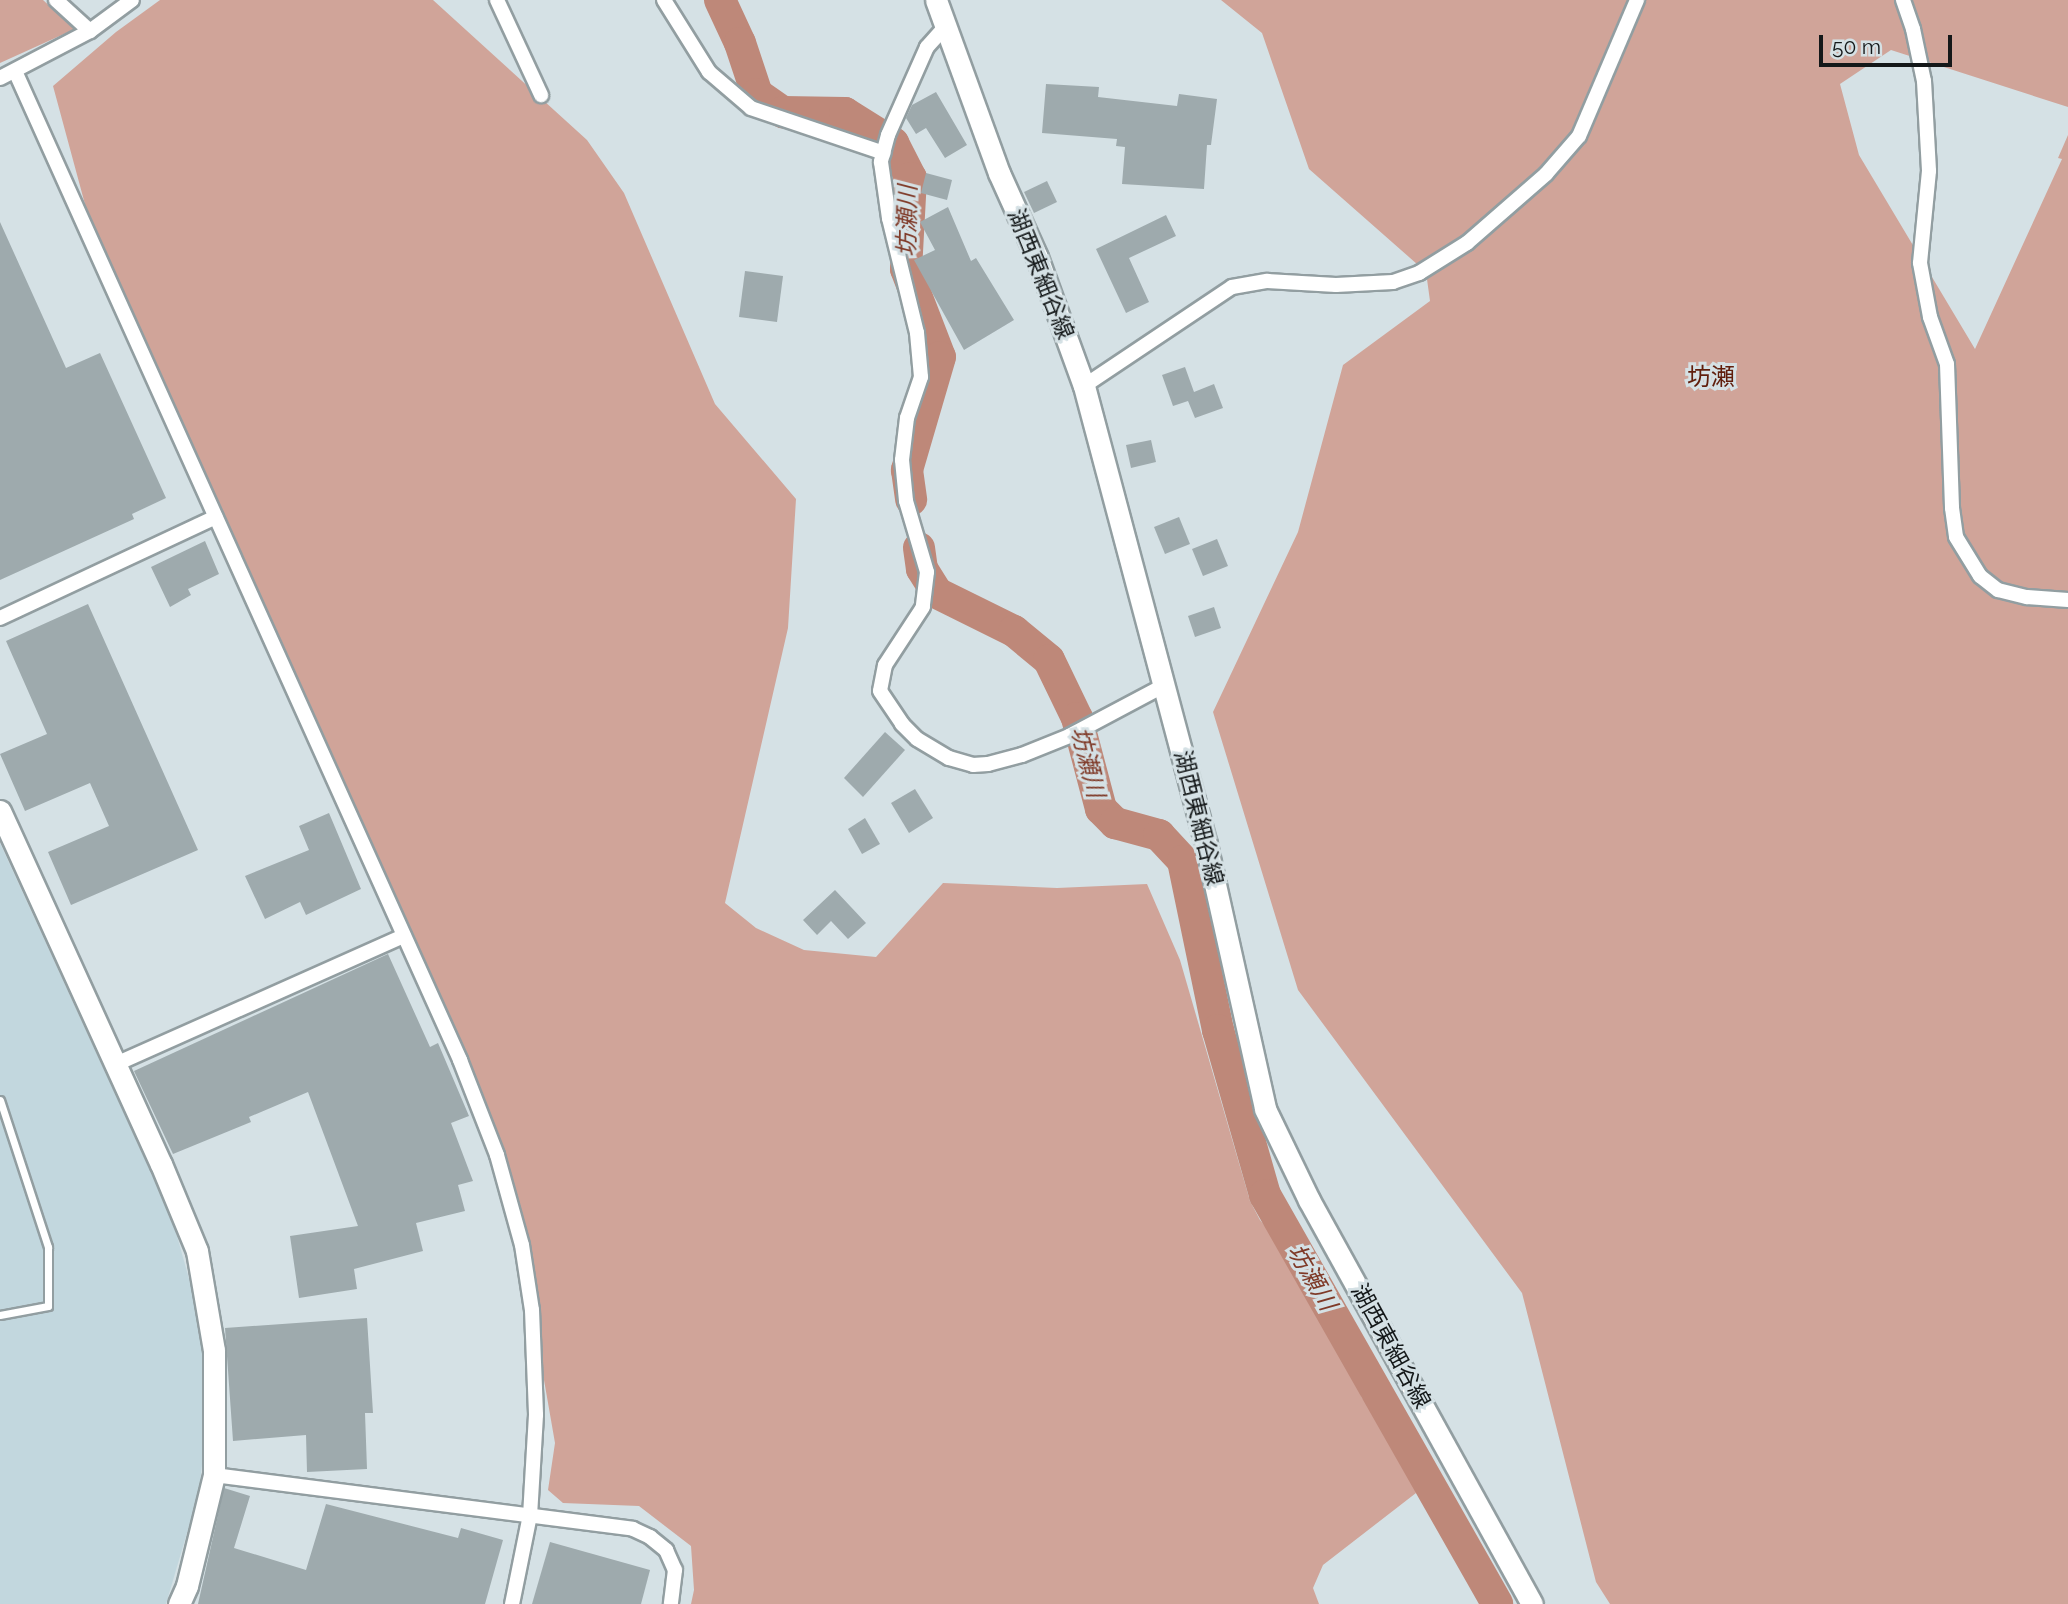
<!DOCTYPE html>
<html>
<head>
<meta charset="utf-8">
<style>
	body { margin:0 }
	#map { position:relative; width:2068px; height:1604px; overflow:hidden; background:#d5e1e5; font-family:Raleway,"Noto Sans JP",sans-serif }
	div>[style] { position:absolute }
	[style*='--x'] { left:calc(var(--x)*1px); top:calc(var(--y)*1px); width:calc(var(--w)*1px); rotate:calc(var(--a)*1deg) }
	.built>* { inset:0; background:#c2d7de }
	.green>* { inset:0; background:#d0a499 }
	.river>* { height:32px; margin:-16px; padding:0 16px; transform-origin:16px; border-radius:16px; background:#be8879 }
	.building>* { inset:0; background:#9eaaad }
	.roads { filter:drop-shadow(2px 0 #929ea1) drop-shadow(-2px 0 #929ea1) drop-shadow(0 2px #929ea1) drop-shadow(0 -2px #929ea1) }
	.lane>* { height:7px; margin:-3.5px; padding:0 3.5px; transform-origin:3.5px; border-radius:3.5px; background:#fff }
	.street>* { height:14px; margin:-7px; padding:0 7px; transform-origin:7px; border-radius:7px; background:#fff }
	.secondary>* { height:21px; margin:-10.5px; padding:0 10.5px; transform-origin:10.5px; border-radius:10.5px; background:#fff }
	span { translate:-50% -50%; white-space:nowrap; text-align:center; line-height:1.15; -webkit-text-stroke:6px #d5e1e5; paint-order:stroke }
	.street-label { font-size:23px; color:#141819 }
	.water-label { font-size:24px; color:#7f3a28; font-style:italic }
	.neighbourhood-label { font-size:24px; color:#601e0c }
	.scale { position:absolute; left:1819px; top:35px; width:133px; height:32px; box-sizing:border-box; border:4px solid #141819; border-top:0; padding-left:9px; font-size:21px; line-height:24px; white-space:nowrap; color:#141819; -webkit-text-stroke:5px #d5e1e5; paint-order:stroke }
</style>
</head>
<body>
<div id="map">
	<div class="built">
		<i style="clip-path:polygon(0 843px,172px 1218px,191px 1286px,205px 1355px,206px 1428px,199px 1492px,166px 1604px,0 1604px)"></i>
	</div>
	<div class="green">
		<i style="clip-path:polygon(0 0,43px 0,75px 29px,0 63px)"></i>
		<i style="clip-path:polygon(160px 0,433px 0,587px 140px,624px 193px,715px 404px,796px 499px,788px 628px,725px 903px,756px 928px,804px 950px,876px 957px,943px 883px,1057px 888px,1147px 884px,1180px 960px,1250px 1201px,1260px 1220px,1294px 1261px,1310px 1296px,1346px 1359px,1362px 1398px,1379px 1416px,1410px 1467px,1416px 1493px,1323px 1565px,1313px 1588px,1319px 1604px,691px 1604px,694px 1590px,691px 1546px,639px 1506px,563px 1503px,548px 1490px,555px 1443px,529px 1294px,477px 1103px,146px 361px,86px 208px,53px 86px,116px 32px)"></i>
		<i style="clip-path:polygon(1221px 0,2068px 0,2068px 107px,1891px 50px,1840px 84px,1859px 155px,1975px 349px,2062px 159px,2058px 158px,2068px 135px,2068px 1604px,1610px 1604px,1596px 1582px,1522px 1293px,1298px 990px,1213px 712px,1298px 532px,1343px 365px,1430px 301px,1426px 272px,1309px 169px,1262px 33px)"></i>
	</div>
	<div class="river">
		<i style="--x:720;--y:0;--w:47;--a:65.1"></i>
		<i style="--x:740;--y:43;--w:54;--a:71.6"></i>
		<i style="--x:757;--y:94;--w:32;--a:35"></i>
		<i style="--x:783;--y:112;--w:62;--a:0.9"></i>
		<i style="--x:845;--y:113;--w:57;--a:32"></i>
		<i style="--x:893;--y:143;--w:39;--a:63"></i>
		<i style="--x:911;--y:178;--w:91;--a:93.1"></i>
		<i style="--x:906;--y:269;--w:94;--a:68.9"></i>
		<i style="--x:940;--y:357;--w:118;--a:106.3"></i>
		<i style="--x:907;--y:470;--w:30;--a:82"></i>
		<i style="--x:919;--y:548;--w:21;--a:82"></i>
		<i style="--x:922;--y:569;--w:28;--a:58"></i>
		<i style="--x:937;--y:593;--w:86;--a:26.3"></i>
		<i style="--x:1014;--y:631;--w:45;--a:39.6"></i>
		<i style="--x:1049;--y:660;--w:64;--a:64.2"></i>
		<i style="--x:1077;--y:718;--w:94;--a:75.2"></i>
		<i style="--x:1101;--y:809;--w:20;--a:45"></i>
		<i style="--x:1115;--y:823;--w:46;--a:15.3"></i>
		<i style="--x:1159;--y:835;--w:35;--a:47"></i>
		<i style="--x:1183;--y:861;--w:173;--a:78.3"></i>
		<i style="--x:1218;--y:1030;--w:172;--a:74.1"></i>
		<i style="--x:1265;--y:1195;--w:470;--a:60.4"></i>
	</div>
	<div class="building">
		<i style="clip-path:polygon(1046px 84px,1099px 87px,1098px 97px,1177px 106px,1179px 94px,1217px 99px,1211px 145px,1207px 145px,1204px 189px,1122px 184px,1125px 147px,1116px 146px,1117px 139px,1042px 133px)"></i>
		<i style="clip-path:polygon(936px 92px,967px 145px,945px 158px,926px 128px,916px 134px,906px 118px,912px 105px)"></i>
		<i style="clip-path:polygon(926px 173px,952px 180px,947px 200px,921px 193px)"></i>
		<i style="clip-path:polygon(1047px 181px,1057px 202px,1034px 213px,1024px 192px)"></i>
		<i style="clip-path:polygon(948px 207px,971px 261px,976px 258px,1014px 320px,964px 350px,914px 260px,935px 250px,920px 222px)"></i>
		<i style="clip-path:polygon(1166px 215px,1176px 236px,1129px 258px,1149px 302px,1126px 313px,1096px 249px)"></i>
		<i style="clip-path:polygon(0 222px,66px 368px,100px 353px,166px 498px,132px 514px,134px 519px,0 580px)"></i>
		<i style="clip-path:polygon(745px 271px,783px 276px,777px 322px,739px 317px)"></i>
		<i style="clip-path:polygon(1185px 367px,1194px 392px,1214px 384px,1223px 408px,1195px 418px,1188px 401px,1173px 406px,1162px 375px)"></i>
		<i style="clip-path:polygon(1151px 440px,1156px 462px,1131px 468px,1126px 445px)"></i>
		<i style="clip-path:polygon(1179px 517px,1190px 544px,1165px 554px,1154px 527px)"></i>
		<i style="clip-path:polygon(1217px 539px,1228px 566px,1203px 576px,1192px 549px)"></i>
		<i style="clip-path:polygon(205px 541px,219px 574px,188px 589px,191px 595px,170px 607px,151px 567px)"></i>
		<i style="clip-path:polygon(88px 604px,198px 850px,71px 905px,48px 852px,109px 826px,90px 783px,25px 811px,0 754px,47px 734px,6px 641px)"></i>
		<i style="clip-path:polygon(1214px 607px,1221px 628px,1195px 637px,1188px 616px)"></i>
		<i style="clip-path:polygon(885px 732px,905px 750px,863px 797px,844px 778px)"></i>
		<i style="clip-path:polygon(915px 789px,933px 818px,909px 833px,891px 803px)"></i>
		<i style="clip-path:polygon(329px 813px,361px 889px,306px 915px,300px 902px,265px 919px,245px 876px,309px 850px,299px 826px)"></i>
		<i style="clip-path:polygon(865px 818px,880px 844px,862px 854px,848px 829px)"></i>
		<i style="clip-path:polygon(835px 890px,866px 923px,848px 939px,831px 921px,817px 935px,803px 920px)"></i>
		<i style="clip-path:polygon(388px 954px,430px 1047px,438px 1043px,469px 1116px,451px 1123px,473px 1181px,458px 1185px,465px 1211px,416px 1223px,423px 1251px,354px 1269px,357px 1289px,299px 1298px,290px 1236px,358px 1226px,308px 1092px,249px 1117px,251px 1122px,173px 1154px,134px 1071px)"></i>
		<i style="clip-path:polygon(367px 1318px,373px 1413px,365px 1413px,367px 1469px,307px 1472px,306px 1435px,233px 1441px,225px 1328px)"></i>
		<i style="clip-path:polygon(224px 1488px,250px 1496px,234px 1548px,306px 1570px,326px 1504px,458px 1538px,461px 1528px,503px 1540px,485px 1604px,198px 1604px)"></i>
		<i style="clip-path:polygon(550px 1542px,650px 1570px,641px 1604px,532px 1604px)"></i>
	</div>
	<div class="roads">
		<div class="lane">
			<i style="--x:0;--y:1100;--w:155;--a:71.9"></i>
			<i style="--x:48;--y:1247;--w:59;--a:90"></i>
			<i style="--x:48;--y:1306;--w:49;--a:169.4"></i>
		</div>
		<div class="street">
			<i style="--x:56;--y:0;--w:46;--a:42.4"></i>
			<i style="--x:497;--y:0;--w:105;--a:65.1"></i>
			<i style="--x:664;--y:0;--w:85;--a:58"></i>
			<i style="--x:709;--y:72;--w:55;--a:40.6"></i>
			<i style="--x:751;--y:108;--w:140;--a:18.7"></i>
			<i style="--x:1903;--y:0;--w:31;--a:71"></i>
			<i style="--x:1913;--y:29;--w:53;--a:78.1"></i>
			<i style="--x:1924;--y:81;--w:90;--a:86.8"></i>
			<i style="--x:1929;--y:171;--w:92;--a:95.6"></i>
			<i style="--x:1920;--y:263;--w:55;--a:79.5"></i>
			<i style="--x:1930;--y:317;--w:50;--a:70.1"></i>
			<i style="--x:1947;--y:364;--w:144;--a:88"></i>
			<i style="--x:1952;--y:508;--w:29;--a:82"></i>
			<i style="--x:1956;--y:537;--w:46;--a:58.4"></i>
			<i style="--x:1980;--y:576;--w:23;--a:38"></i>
			<i style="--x:1998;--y:590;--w:30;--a:14"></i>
			<i style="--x:2027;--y:597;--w:41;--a:4.2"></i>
			<i style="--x:945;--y:27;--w:27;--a:132"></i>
			<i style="--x:927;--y:47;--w:96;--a:113.9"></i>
			<i style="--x:888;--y:135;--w:28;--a:105"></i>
			<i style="--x:881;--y:162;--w:57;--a:81.9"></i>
			<i style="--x:889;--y:218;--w:118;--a:76.3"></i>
			<i style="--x:917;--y:333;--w:44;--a:84.8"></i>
			<i style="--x:921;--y:377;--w:43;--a:108.9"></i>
			<i style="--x:907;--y:418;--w:42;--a:96.8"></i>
			<i style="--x:902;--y:460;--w:41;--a:84.4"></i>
			<i style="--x:906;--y:501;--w:74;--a:73.5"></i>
			<i style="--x:927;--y:572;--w:35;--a:97"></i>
			<i style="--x:923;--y:607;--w:69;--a:123.2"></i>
			<i style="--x:885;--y:665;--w:26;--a:101"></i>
			<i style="--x:880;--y:691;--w:40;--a:56"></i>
			<i style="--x:902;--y:724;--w:21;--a:45"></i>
			<i style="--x:917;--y:739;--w:37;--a:31"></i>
			<i style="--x:949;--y:758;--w:25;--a:16"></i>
			<i style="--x:973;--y:765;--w:15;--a:-4"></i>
			<i style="--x:988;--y:764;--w:35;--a:-15"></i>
			<i style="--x:1022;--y:755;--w:51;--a:-22"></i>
			<i style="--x:1069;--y:736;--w:109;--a:-28"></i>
			<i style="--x:15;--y:71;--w:1085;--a:65.77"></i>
			<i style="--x:460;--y:1060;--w:102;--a:68.7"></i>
			<i style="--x:497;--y:1155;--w:93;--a:74.5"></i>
			<i style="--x:522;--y:1245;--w:66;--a:81.3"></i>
			<i style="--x:532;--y:1310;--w:105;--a:87.8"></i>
			<i style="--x:536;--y:1415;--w:100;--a:93.4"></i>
			<i style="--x:530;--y:1515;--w:91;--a:101.4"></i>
			<i style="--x:0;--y:78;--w:102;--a:-27.6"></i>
			<i style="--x:90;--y:31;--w:52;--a:-36.4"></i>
			<i style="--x:1084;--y:386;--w:178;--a:-33.8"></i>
			<i style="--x:1232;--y:287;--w:36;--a:-10"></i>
			<i style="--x:1267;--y:281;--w:69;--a:3.3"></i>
			<i style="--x:1336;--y:285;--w:57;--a:-3"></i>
			<i style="--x:1393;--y:282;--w:28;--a:-19"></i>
			<i style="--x:1419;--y:273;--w:57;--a:-32"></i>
			<i style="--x:1467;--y:243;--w:105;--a:-41.1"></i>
			<i style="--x:1546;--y:174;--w:50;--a:-49"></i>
			<i style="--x:1579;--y:136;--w:148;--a:-66.9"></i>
			<i style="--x:0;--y:618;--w:238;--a:-25.1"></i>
			<i style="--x:116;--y:1064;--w:315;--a:-24"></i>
			<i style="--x:214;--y:1475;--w:422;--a:7.3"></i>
			<i style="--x:633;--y:1529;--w:19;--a:25"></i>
			<i style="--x:650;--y:1537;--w:21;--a:39"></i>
			<i style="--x:666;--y:1550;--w:22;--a:66"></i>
			<i style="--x:675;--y:1570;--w:34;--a:97"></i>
		</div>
		<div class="secondary">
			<i style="--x:936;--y:0;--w:184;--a:70"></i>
			<i style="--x:999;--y:173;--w:92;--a:65.7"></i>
			<i style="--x:1037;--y:257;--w:137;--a:70"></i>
			<i style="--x:1084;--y:386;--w:474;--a:75.1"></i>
			<i style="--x:1206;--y:844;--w:271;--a:77.4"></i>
			<i style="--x:1265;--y:1109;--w:101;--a:64.2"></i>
			<i style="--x:1309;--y:1200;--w:461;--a:61.1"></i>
			<i style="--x:0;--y:811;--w:388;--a:65.5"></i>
			<i style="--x:161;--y:1164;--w:94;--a:67.5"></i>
			<i style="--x:197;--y:1251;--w:100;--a:80.3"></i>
			<i style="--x:214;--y:1350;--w:125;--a:90"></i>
			<i style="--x:214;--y:1475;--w:114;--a:103.7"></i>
			<i style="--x:187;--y:1586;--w:20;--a:114"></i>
		</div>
	</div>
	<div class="street-label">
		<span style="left:1041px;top:274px;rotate:68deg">湖西東細谷線</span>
		<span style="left:1199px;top:818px;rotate:76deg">湖西東細谷線</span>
		<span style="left:1391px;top:1346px;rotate:61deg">湖西東細谷線</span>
	</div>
	<div class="water-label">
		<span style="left:907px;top:221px;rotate:-89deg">坊瀬川</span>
		<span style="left:1088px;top:762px;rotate:76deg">坊瀬川</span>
		<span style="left:1312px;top:1277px;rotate:60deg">坊瀬川</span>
	</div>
	<div class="neighbourhood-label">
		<span style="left:1711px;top:377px">坊瀬</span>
	</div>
	<div class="scale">50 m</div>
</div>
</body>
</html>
